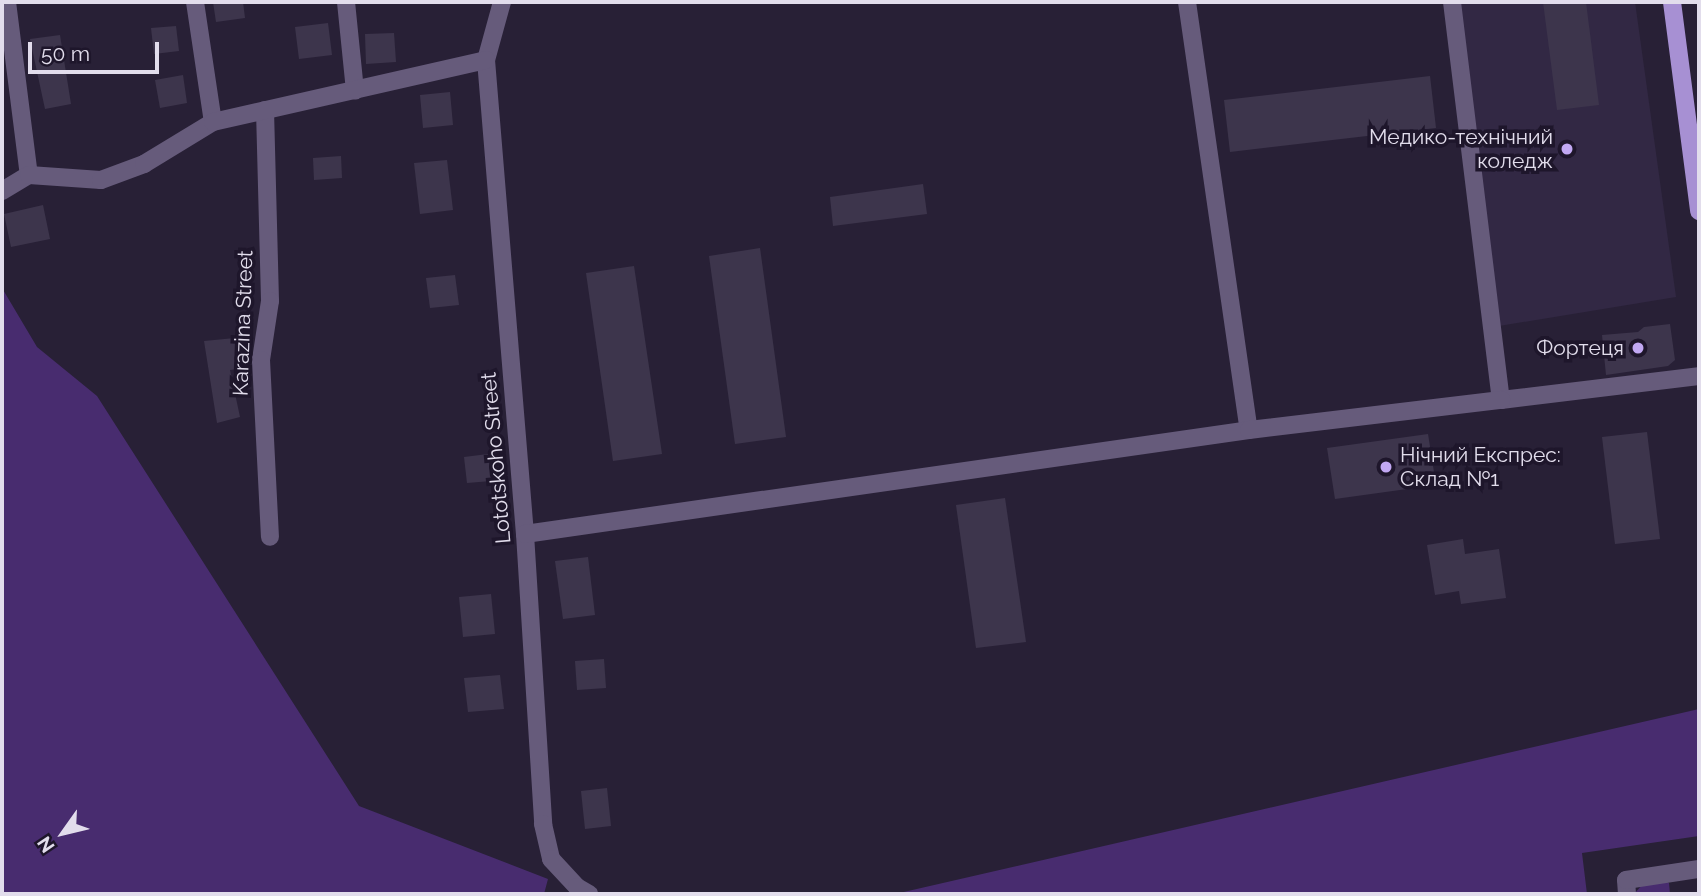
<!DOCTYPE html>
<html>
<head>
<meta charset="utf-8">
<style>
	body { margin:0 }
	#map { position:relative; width:1701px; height:896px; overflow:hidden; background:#282036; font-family:Raleway,sans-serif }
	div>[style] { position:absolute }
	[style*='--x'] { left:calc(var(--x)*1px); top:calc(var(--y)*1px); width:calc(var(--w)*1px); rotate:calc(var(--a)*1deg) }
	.built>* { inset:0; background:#322844 }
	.green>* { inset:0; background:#482c6f }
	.building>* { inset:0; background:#3d354c }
	.path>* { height:3.5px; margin-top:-1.75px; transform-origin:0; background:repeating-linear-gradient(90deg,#777083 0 7px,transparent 0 10.5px) }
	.minor>* { height:18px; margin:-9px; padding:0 9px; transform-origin:9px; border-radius:9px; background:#665b7b }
	.major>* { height:18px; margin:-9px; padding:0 9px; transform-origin:9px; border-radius:9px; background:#a790d3 }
	.dots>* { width:19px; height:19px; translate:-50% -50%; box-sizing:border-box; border:4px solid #1e162b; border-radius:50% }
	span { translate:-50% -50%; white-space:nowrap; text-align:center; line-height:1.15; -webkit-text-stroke:7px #1e162b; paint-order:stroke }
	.poi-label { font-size:21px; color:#e2ddec }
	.right { translate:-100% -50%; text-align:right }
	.left { translate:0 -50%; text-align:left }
	.street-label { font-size:21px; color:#e2ddec }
	.frame { position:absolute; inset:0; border:4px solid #e2ddec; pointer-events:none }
	.north { position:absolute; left:28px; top:798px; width:70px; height:70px; -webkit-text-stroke:5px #1e162b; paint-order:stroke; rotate:236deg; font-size:19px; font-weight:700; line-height:28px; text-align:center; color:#e2ddec }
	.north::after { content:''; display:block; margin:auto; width:24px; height:32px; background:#e2ddec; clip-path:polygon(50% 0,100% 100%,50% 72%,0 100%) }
	.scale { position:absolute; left:28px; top:42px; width:131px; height:32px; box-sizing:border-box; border:4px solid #e2ddec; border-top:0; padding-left:9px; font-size:21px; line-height:24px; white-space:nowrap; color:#e2ddec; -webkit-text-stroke:5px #1e162b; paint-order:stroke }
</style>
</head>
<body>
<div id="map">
	<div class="built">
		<i style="clip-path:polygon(1460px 2px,1635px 2px,1676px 297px,1499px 326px)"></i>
	</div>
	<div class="green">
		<i style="clip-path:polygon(2px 288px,37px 347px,97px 396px,359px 806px,548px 879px,544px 894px,2px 894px)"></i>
		<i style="clip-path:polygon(1699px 709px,1699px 836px,1582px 853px,1587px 894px,895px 894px)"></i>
		<i style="clip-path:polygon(1663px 879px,1669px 883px,1670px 894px,1634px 894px,1643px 884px)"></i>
	</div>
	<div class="building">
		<i style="clip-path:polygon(213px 2px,243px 2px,245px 18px,216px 22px)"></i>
		<i style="clip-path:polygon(1543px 2px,1586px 2px,1599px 105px,1557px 110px)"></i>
		<i style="clip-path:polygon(328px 23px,332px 55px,299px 59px,295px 27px)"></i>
		<i style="clip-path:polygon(176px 26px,179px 51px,154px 54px,151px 28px)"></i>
		<i style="clip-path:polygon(394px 33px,396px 62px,366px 64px,365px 34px)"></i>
		<i style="clip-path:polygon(60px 35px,71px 104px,45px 109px,30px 39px)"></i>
		<i style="clip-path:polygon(183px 75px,187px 103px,160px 108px,155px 80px)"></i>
		<i style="clip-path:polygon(1430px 76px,1436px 128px,1230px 152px,1224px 100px)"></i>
		<i style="clip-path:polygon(450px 92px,453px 125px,423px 128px,420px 95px)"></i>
		<i style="clip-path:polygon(341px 156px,342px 178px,314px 180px,313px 158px)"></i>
		<i style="clip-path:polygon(447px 160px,453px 210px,420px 214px,414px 163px)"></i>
		<i style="clip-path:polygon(923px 184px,927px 214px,833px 226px,830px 197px)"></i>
		<i style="clip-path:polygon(43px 205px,50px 239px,11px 247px,4px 214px)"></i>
		<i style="clip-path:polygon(760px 248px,786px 437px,735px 444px,709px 256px)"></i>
		<i style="clip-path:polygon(634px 266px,662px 454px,613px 461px,586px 273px)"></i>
		<i style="clip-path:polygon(455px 275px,459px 305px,430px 308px,426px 278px)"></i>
		<i style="clip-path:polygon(1670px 324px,1675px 360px,1668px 366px,1606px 375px,1602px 335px,1638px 332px,1644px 327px)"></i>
		<i style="clip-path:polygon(235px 338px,238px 369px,230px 370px,240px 417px,217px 423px,204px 341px)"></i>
		<i style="clip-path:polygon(1647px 432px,1660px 539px,1615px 544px,1602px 437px)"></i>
		<i style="clip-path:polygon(1428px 434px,1436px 485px,1335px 499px,1327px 448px)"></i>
		<i style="clip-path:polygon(488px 454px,491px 481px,467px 483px,464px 457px)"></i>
		<i style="clip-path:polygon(1005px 498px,1026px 642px,976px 648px,956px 505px)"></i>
		<i style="clip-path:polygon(1463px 539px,1465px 554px,1499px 549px,1506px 598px,1461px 604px,1459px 591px,1435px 595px,1427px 545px)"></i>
		<i style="clip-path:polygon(588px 557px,595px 615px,563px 619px,555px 561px)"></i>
		<i style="clip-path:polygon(491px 594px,495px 634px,463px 637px,459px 597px)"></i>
		<i style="clip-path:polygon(604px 659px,606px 688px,577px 690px,575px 661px)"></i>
		<i style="clip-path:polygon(500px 675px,504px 709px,468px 712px,464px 678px)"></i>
		<i style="clip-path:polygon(607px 788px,611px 826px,585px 829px,581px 791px)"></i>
	</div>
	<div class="path">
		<i style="--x:545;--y:2;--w:33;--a:0"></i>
	</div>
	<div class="minor">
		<i style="--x:7;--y:2;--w:174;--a:82.8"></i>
		<i style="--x:195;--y:2;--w:121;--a:81.5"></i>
		<i style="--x:346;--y:2;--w:89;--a:84.2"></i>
		<i style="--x:502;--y:2;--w:60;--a:105.4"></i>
		<i style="--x:486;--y:60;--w:476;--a:85.3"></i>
		<i style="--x:525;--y:534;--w:291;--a:86.4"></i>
		<i style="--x:543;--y:824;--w:36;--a:77"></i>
		<i style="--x:551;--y:859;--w:38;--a:47"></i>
		<i style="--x:577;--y:887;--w:14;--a:30"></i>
		<i style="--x:1187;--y:2;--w:432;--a:81.8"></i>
		<i style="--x:1452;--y:2;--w:401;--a:83"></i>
		<i style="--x:1501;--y:400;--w:199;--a:-6.9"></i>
		<i style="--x:265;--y:110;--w:191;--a:88.5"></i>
		<i style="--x:270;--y:301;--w:60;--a:98.7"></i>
		<i style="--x:261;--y:360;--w:177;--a:87.1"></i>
		<i style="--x:2;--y:191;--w:31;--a:-31"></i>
		<i style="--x:29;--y:175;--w:72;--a:4"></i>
		<i style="--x:101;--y:180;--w:46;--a:-20.4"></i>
		<i style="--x:144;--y:164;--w:81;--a:-31.3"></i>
		<i style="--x:213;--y:122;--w:280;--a:-12.8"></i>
		<i style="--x:525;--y:534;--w:731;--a:-8.17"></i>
		<i style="--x:1249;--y:430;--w:254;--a:-6.8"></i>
		<i style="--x:1627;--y:894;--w:14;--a:-94"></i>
		<i style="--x:1626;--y:880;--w:74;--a:-8.6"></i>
	</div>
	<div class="major">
		<i style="--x:1672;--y:2;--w:211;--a:82.6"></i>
	</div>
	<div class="dots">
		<i style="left:1567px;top:149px;background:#c2a8f3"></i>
		<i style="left:1638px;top:348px;background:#c2a8f3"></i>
		<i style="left:1386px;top:467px;background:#c2a8f3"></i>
	</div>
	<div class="poi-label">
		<span class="right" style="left:1553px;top:149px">Медико-технічний<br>коледж</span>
		<span class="right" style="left:1624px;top:348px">Фортеця</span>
		<span class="left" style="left:1400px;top:467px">Нічний Експрес:<br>Склад №1</span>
	</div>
	<div class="street-label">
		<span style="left:243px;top:323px;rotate:-88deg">Karazina Street</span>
		<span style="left:496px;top:458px;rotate:-95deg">Lototskoho Street</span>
	</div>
	<div class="frame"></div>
	<div class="north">N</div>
	<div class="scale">50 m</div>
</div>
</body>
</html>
